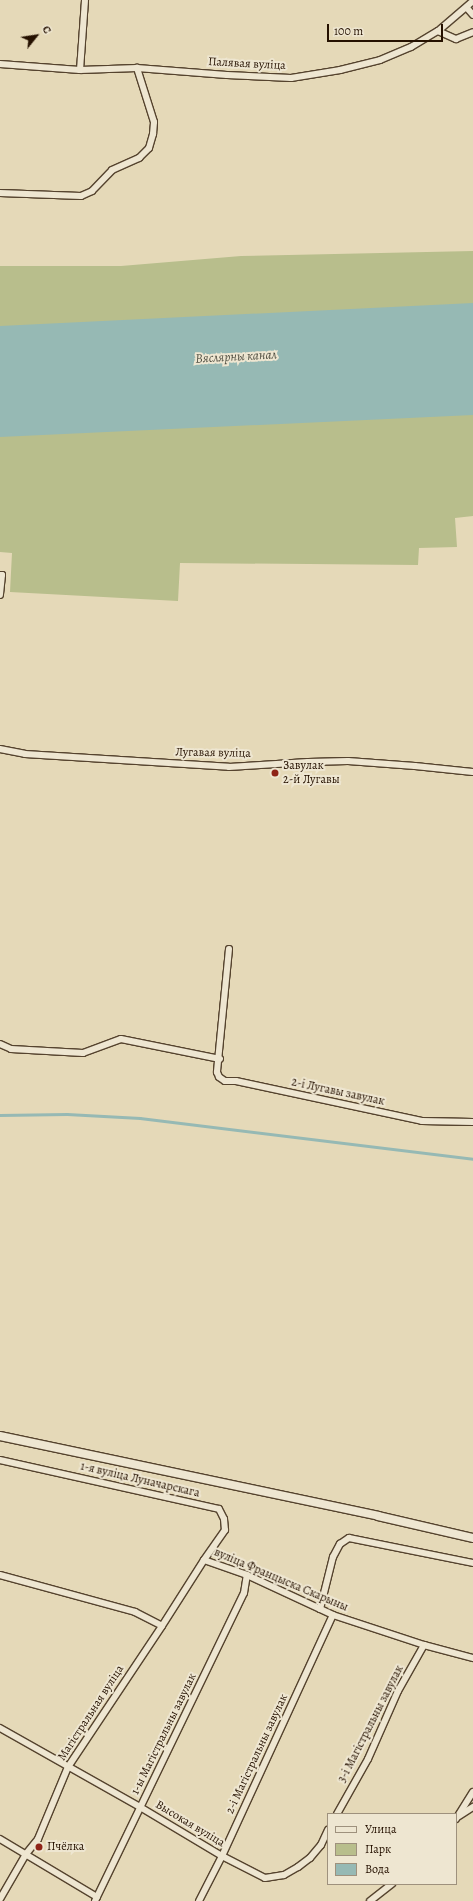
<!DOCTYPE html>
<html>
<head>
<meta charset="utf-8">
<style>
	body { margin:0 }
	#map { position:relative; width:473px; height:1901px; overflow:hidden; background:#e5d9b8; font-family:Alegreya,serif }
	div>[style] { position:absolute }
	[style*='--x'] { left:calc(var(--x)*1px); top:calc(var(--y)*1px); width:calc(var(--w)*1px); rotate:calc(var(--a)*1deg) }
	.green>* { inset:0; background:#b8be8c }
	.water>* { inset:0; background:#96b9b4 }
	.stream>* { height:2.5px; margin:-1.25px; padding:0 1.25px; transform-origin:1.25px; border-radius:1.25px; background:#96b9b4 }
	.roads { filter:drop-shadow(1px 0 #55432e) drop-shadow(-1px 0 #55432e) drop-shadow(0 1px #55432e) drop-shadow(0 -1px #55432e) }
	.minor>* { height:6px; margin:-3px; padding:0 3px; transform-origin:3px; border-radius:3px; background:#eee6d1 }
	.tertiary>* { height:8px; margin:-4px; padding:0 4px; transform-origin:4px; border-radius:4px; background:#eee6d1 }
	.dots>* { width:11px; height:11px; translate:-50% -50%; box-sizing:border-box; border:2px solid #eee6d1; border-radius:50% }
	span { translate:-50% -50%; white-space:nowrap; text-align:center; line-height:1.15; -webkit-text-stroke:4px #eee6d1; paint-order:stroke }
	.street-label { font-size:12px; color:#251100 }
	.poi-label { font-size:12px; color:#251100 }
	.left { translate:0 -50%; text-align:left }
	.water-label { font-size:13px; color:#4d4c3f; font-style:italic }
	.legend { position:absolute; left:327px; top:1813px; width:130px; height:72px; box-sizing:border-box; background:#eee6d1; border:1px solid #9e917d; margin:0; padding:5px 7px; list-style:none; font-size:12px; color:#251100 }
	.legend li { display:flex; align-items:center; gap:8px; height:20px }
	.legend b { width:20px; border:1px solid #9e917d }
	.north { position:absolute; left:16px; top:16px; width:40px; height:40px; -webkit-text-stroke:3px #eee6d1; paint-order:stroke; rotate:60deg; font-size:11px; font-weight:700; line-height:16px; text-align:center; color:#251100 }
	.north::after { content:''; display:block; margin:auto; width:14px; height:18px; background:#251100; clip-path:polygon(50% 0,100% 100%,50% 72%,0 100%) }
	.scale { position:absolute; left:327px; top:24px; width:116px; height:18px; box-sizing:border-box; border:2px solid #251100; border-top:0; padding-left:5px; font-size:12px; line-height:14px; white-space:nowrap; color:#251100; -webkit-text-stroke:3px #eee6d1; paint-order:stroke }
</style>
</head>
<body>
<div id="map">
	<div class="green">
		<i style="clip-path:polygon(473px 251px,473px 516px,455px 518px,457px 547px,419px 548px,418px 565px,180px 563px,178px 601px,10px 592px,12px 553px,0 552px,0 266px,121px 266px,241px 256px)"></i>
	</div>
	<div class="water">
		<i style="clip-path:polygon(473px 303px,473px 415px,0 437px,0 326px)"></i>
	</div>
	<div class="stream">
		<i style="--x:0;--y:1115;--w:67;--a:-0.9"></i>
		<i style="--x:67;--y:1114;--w:73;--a:3.1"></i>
		<i style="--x:140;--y:1118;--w:336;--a:7"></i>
	</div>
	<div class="roads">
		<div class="minor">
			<i style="--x:467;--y:8;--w:9;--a:49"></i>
			<i style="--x:438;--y:31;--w:20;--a:24"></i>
			<i style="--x:456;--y:39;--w:18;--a:-22"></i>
			<i style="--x:0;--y:64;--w:80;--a:4.3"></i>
			<i style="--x:80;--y:70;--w:57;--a:-2"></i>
			<i style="--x:137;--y:68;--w:90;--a:4.4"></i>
			<i style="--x:227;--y:75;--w:64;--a:2.7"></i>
			<i style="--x:291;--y:78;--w:50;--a:-9.3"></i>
			<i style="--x:340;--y:70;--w:41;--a:-14"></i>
			<i style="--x:380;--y:60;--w:34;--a:-23"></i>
			<i style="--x:411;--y:47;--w:31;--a:-31"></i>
			<i style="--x:438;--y:31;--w:46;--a:-40.6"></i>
			<i style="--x:80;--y:70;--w:70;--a:-85.9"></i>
			<i style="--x:0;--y:193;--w:81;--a:2.1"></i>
			<i style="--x:81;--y:196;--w:12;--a:-24"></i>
			<i style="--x:92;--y:191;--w:29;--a:-46"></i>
			<i style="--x:112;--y:170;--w:30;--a:-24"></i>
			<i style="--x:139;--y:158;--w:14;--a:-45"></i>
			<i style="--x:149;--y:148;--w:15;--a:-74"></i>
			<i style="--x:153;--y:134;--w:12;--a:-85"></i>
			<i style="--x:154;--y:122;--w:57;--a:-107.5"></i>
			<i style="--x:0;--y:575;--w:2;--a:0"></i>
			<i style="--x:2;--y:575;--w:20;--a:96"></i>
			<i style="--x:0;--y:749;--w:25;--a:11"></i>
			<i style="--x:25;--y:754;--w:204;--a:3.6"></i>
			<i style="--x:229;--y:767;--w:79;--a:-3.6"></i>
			<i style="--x:308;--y:762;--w:40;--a:-1.4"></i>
			<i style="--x:348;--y:761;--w:67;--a:4.3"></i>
			<i style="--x:415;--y:766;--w:58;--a:5.9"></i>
			<i style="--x:229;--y:949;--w:124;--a:95.6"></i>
			<i style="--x:217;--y:1072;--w:5;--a:68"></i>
			<i style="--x:219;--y:1077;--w:7;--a:34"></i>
			<i style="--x:225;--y:1081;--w:11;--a:0"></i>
			<i style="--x:236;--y:1081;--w:190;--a:12.1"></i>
			<i style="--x:422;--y:1121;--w:51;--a:1.1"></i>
			<i style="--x:0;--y:1044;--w:12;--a:24"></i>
			<i style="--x:11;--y:1049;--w:72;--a:3.2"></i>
			<i style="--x:83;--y:1053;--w:40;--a:-20.2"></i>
			<i style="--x:121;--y:1039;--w:101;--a:11.4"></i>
			<i style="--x:0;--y:1460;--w:224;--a:12.6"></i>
			<i style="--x:219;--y:1509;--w:11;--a:63"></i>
			<i style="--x:224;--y:1519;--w:11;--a:85"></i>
			<i style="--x:225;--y:1530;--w:37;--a:125"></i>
			<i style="--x:0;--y:1575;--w:140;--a:15.3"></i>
			<i style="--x:135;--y:1612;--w:30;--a:27"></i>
			<i style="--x:162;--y:1626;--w:78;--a:-57.5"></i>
			<i style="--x:204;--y:1560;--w:46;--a:19.2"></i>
			<i style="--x:247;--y:1575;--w:95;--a:24.9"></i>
			<i style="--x:333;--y:1615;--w:96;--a:18.2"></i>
			<i style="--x:424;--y:1645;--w:51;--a:14.9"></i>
			<i style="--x:320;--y:1609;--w:54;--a:-76"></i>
			<i style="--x:333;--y:1557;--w:15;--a:-62"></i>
			<i style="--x:340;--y:1544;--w:11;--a:-34"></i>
			<i style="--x:349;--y:1538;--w:126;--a:11.4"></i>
			<i style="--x:0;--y:1728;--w:161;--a:29.4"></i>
			<i style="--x:140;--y:1807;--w:96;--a:30.9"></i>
			<i style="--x:222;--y:1856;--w:48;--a:27.1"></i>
			<i style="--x:265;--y:1878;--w:19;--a:-9"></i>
			<i style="--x:284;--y:1875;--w:16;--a:-30"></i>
			<i style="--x:298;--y:1867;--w:15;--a:-37"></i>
			<i style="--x:310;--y:1858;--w:17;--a:-50"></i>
			<i style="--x:321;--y:1845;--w:17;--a:-65"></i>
			<i style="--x:337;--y:1814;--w:63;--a:-60.6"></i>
			<i style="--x:368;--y:1759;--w:74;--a:-66.2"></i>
			<i style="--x:398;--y:1691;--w:53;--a:-60.5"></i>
			<i style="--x:459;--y:1816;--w:17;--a:-33"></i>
			<i style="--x:456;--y:1819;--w:32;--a:-58"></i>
			<i style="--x:0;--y:1839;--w:113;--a:30.9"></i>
			<i style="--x:0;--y:1899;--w:52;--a:-60"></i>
			<i style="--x:26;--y:1854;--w:19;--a:-51"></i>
			<i style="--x:38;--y:1839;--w:78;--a:-67.4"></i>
			<i style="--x:68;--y:1767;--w:169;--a:-56.3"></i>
			<i style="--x:95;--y:1901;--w:342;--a:-64.2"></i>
			<i style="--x:244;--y:1593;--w:18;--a:-81"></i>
			<i style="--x:199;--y:1901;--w:51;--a:-62.9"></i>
			<i style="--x:222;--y:1856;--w:265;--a:-65.3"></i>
			<i style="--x:370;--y:1901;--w:28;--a:-38"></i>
		</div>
		<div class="tertiary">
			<i style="--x:0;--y:1436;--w:386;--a:11.9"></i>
			<i style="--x:378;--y:1516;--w:98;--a:13"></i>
		</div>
	</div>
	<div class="dots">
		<i style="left:275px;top:773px;background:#8f2418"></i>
		<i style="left:39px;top:1847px;background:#8f2418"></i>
	</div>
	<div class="street-label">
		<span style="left:247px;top:64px;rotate:3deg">Палявая вуліца</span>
		<span style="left:213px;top:753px;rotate:1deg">Лугавая вуліца</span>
		<span style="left:338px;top:1092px;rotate:12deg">2-і Лугавы завулак</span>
		<span style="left:140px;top:1480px;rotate:13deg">1-я вуліца Луначарскага</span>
		<span style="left:281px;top:1580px;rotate:23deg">вуліца Францыска Скарыны</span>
		<span style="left:91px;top:1713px;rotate:-57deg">Магістральная вуліца</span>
		<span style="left:371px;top:1724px;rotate:-63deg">3-і Магістральны завулак</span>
		<span style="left:164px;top:1734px;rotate:-64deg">1-ы Магістральны завулак</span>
		<span style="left:257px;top:1754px;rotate:-65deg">2-і Магістральны завулак</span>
		<span style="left:190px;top:1824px;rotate:31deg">Высокая вуліца</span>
	</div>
	<div class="poi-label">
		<span class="left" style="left:283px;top:773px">Завулак<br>2-й Лугавы</span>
		<span class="left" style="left:47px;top:1847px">Пчёлка</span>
	</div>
	<div class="water-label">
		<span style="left:236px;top:357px;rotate:-3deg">Вяслярны канал</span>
	</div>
	<ul class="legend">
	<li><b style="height:5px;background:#eee6d1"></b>Улица</li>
	<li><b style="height:11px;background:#b8be8c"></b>Парк</li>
	<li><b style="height:11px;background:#96b9b4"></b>Вода</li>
	</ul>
	<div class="north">С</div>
	<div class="scale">100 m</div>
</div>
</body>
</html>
